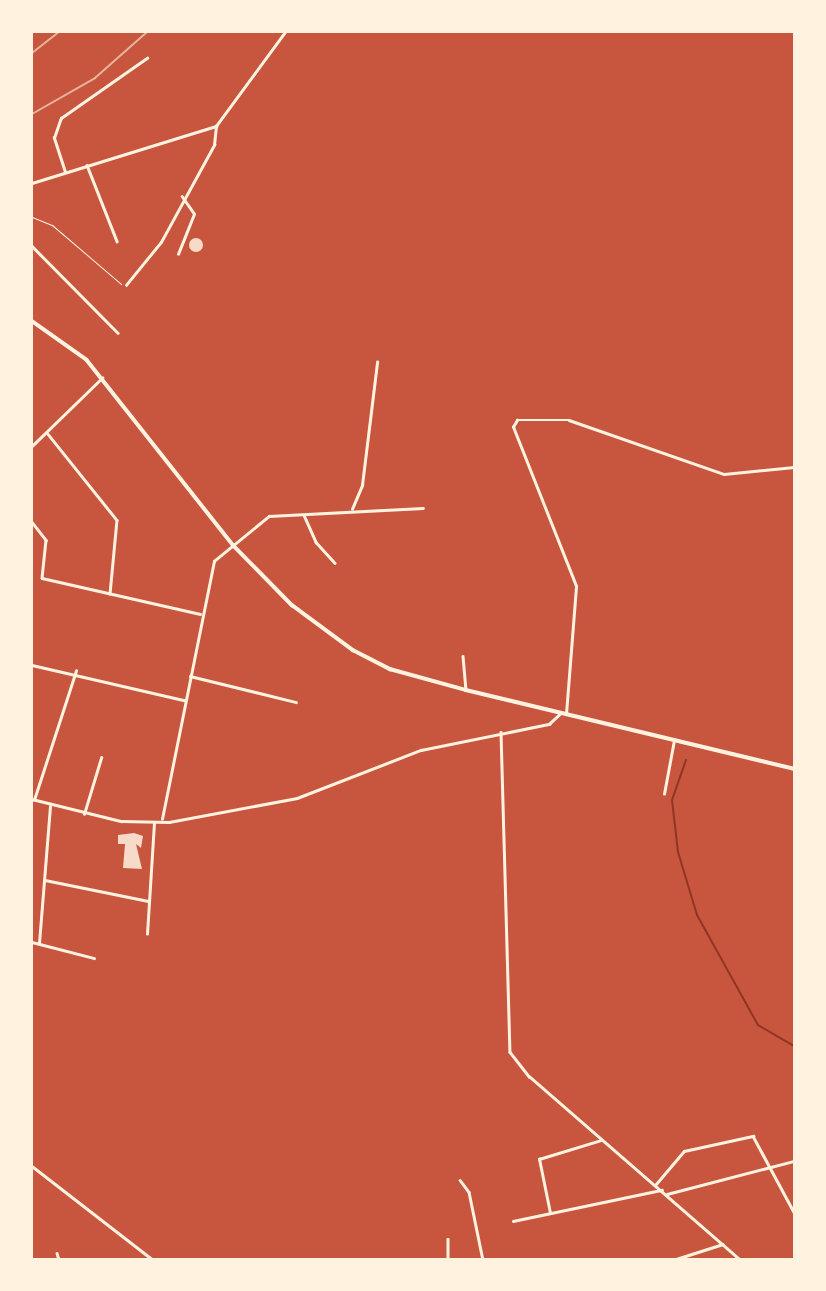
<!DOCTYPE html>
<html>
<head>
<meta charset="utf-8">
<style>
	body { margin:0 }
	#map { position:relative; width:826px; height:1291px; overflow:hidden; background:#c8553d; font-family:Georgia,serif }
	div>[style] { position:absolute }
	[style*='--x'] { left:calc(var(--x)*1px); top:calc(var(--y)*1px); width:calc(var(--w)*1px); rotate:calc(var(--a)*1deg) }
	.stream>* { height:2px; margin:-1px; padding:0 1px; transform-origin:1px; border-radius:1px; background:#8f3625 }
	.building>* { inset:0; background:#f7dbc8 }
	.round { border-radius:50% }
	.path>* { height:1px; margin:-0.5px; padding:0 0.5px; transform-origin:0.5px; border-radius:0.5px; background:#fff3e0 }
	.minor>* { height:2.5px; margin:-1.25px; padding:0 1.25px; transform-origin:1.25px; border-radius:1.25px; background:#fff3e0 }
	.tertiary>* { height:3.5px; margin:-1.75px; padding:0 1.75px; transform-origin:1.75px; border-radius:1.75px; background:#fff3e0 }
	.rail>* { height:2px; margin:-1px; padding:0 1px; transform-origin:1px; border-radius:1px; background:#e9b49f }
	span { translate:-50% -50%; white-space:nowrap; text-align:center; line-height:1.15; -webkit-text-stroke:5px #fff3e0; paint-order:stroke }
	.frame { position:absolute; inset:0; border:33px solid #fff3e0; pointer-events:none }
</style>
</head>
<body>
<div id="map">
	<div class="stream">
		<i style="--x:686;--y:760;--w:42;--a:109.3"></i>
		<i style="--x:672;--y:800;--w:52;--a:83.4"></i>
		<i style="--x:678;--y:852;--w:66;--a:73.2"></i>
		<i style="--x:697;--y:915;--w:126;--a:61"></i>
		<i style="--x:758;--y:1025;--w:42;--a:30.3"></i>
	</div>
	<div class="building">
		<i class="round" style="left:189px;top:238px;width:14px;height:14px"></i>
		<i style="clip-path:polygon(134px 833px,143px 836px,141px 848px,136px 844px,142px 869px,123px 868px,125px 844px,118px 844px,118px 835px)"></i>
	</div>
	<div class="path">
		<i style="--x:32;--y:217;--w:22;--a:22"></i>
		<i style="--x:52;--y:225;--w:91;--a:40.5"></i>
	</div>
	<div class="minor">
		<i style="--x:87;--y:165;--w:82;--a:68.5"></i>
		<i style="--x:65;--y:172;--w:36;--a:-108"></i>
		<i style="--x:54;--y:138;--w:21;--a:-71"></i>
		<i style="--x:61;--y:118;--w:105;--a:-34.9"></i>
		<i style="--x:32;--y:183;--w:193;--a:-17.2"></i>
		<i style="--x:216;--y:126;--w:117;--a:-53.7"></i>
		<i style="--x:32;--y:246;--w:122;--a:45.3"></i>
		<i style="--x:178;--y:254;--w:43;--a:-68.2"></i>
		<i style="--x:194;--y:214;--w:21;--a:-125"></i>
		<i style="--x:126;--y:285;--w:55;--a:-50.9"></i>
		<i style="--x:161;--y:242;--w:111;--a:-61.3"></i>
		<i style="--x:214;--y:145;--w:19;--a:-84"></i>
		<i style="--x:48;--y:434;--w:110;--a:51.3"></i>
		<i style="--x:117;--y:520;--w:74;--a:95.4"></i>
		<i style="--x:32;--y:446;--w:98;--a:-44.2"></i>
		<i style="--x:352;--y:509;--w:26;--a:-67"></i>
		<i style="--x:362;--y:485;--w:124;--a:-83"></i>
		<i style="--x:304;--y:515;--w:30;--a:66"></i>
		<i style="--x:316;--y:542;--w:28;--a:48"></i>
		<i style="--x:32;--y:522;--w:23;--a:52"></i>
		<i style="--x:46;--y:540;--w:38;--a:96"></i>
		<i style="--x:42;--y:578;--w:162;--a:12.8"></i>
		<i style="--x:463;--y:656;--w:34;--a:85"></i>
		<i style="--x:32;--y:665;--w:156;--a:13"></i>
		<i style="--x:190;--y:676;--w:109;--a:13.8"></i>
		<i style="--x:566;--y:714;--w:128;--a:-85.5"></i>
		<i style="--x:576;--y:586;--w:171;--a:-111.6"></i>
		<i style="--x:513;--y:427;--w:8;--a:-60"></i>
		<i style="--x:517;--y:420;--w:52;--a:0"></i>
		<i style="--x:569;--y:420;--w:164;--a:19.2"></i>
		<i style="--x:724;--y:474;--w:70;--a:-5.7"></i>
		<i style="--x:501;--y:732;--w:320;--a:88.4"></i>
		<i style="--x:510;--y:1052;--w:31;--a:52"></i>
		<i style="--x:529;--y:1076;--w:281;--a:41"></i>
		<i style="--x:664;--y:794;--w:55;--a:-79.5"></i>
		<i style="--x:32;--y:799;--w:92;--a:13.9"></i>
		<i style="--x:121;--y:821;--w:48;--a:1.2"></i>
		<i style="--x:169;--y:822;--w:130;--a:-10.6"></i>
		<i style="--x:297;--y:798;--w:133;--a:-21.2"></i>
		<i style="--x:421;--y:750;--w:131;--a:-11.5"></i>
		<i style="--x:549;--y:724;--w:16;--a:-43"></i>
		<i style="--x:34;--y:800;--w:136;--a:-72"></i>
		<i style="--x:84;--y:814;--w:59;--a:-73.1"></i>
		<i style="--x:162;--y:819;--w:263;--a:-78.6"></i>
		<i style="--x:214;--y:561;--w:71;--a:-39.3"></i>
		<i style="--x:269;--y:516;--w:154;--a:-3"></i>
		<i style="--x:45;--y:880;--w:105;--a:11.5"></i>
		<i style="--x:147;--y:934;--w:111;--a:-86.4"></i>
		<i style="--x:32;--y:942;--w:64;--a:14.5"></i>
		<i style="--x:39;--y:943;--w:137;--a:-85.4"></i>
		<i style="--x:32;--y:1166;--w:153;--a:37.8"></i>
		<i style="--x:460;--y:1180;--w:15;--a:53"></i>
		<i style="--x:469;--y:1192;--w:69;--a:78.4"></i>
		<i style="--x:656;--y:1184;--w:43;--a:-49.7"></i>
		<i style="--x:684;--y:1151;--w:71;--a:-12.3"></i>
		<i style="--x:753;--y:1136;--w:86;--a:61.7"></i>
		<i style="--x:667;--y:1194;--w:131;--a:-14.6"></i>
		<i style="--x:550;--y:1213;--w:55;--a:-101.5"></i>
		<i style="--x:539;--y:1159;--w:65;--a:-17"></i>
		<i style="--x:513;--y:1221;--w:152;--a:-11.8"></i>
		<i style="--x:448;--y:1239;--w:21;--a:90"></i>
		<i style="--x:57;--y:1253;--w:7;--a:74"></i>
		<i style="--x:673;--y:1260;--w:52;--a:-17.7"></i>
	</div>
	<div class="tertiary">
		<i style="--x:32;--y:321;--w:67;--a:35.3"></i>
		<i style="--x:87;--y:360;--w:237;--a:51.7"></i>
		<i style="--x:234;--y:546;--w:83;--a:45.5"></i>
		<i style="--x:292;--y:605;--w:76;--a:36.4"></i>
		<i style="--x:353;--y:650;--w:42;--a:27.2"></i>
		<i style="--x:390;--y:669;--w:79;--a:15.4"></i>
		<i style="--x:466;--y:690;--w:337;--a:13.5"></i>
	</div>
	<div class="rail">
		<i style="--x:32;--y:53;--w:34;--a:-38"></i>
		<i style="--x:32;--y:114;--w:73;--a:-29.7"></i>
		<i style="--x:95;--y:78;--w:69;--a:-41.5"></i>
	</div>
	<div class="frame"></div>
</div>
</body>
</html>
